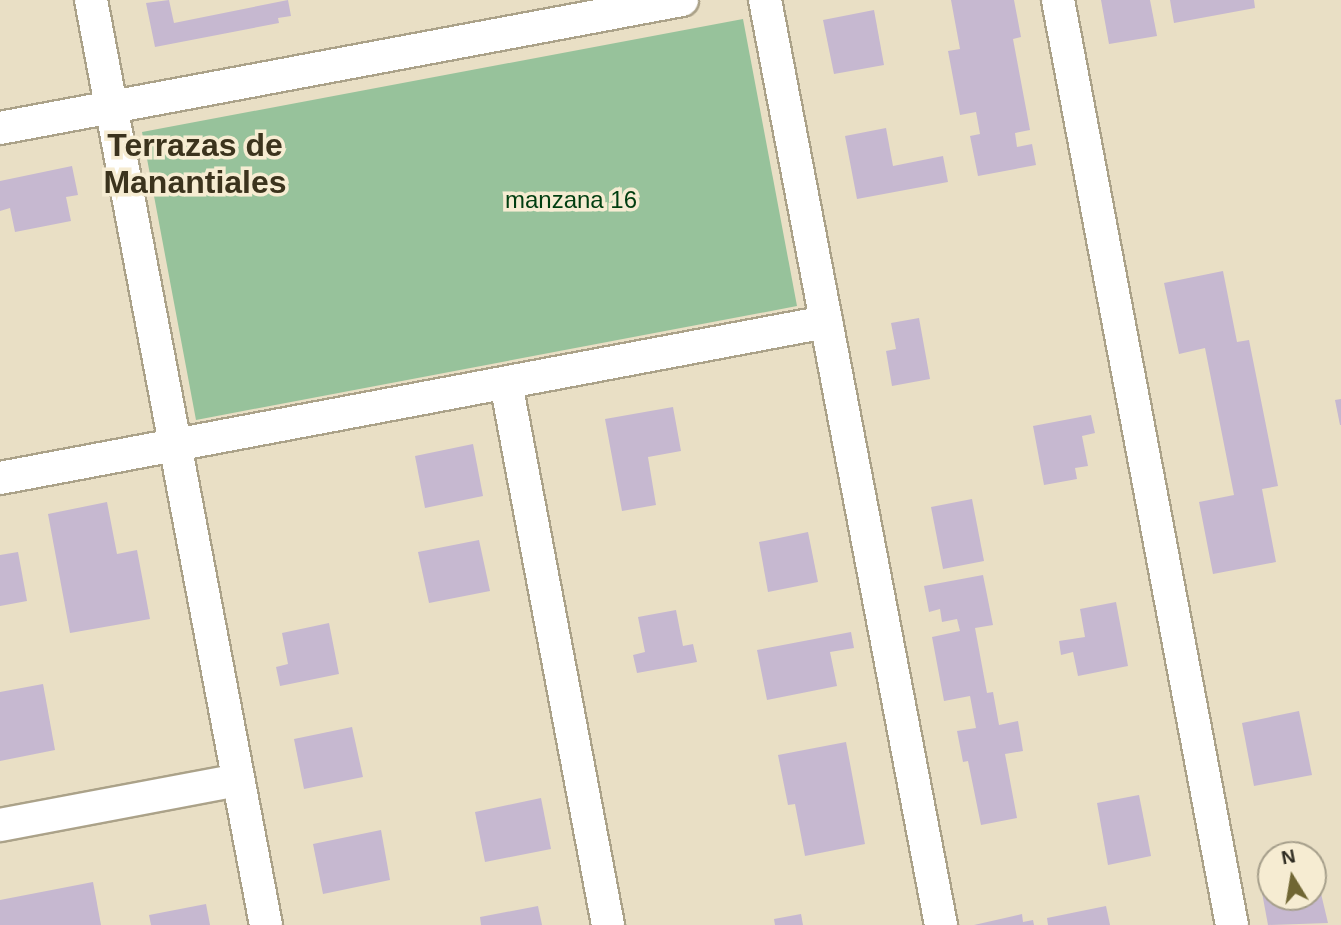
<!DOCTYPE html>
<html>
<head>
<meta charset="utf-8">
<style>
	body { margin:0 }
	#map { position:relative; width:1341px; height:925px; overflow:hidden; background:#e9dfc5; font-family:Helvetica,sans-serif }
	div>[style] { position:absolute }
	[style*='--x'] { left:calc(var(--x)*1px); top:calc(var(--y)*1px); width:calc(var(--w)*1px); rotate:calc(var(--a)*1deg) }
	.green>* { inset:0; background:#97c29b }
	.building>* { inset:0; background:#c6b8d0 }
	.roads { filter:drop-shadow(2px 0 #aba289) drop-shadow(-2px 0 #aba289) drop-shadow(0 2px #aba289) drop-shadow(0 -2px #aba289) }
	.minor>* { height:32px; margin:-16px; padding:0 16px; transform-origin:16px; border-radius:16px; background:#fff }
	span { translate:-50% -50%; white-space:nowrap; text-align:center; line-height:1.15; -webkit-text-stroke:7px #f6ecd2; paint-order:stroke }
	.park-label { font-size:24px; color:#003e10 }
	.district-label { font-size:32px; color:#3b331d; font-weight:700 }
	.north { position:absolute; left:1257px; top:841px; width:70px; height:70px; box-sizing:border-box; background:#f6ecd2; border:2px solid #a69f8b; border-radius:50%; rotate:349deg; font-size:19px; font-weight:700; line-height:28px; text-align:center; color:#2e2b21 }
	.north::after { content:''; display:block; margin:auto; width:24px; height:32px; background:#706633; clip-path:polygon(50% 0,100% 100%,50% 72%,0 100%) }
</style>
</head>
<body>
<div id="map">
	<div class="green">
		<i style="clip-path:polygon(743px 19px,797px 306px,196px 420px,142px 132px)"></i>
	</div>
	<div class="building">
		<i style="clip-path:polygon(169px 0,174px 23px,288px 0,291px 16px,278px 18px,279px 23px,155px 47px,146px 3px)"></i>
		<i style="clip-path:polygon(951px 0,1014px 0,1021px 37px,1013px 39px,1030px 130px,1015px 133px,1017px 147px,1032px 144px,1036px 165px,978px 176px,970px 136px,980px 134px,976px 112px,960px 115px,948px 51px,960px 49px)"></i>
		<i style="clip-path:polygon(1101px 0,1150px 0,1157px 36px,1109px 44px)"></i>
		<i style="clip-path:polygon(1170px 0,1254px 0,1255px 8px,1174px 23px)"></i>
		<i style="clip-path:polygon(874px 10px,884px 65px,834px 74px,823px 20px)"></i>
		<i style="clip-path:polygon(886px 128px,893px 166px,943px 156px,948px 182px,857px 199px,845px 136px)"></i>
		<i style="clip-path:polygon(72px 166px,78px 195px,66px 197px,71px 221px,15px 232px,10px 208px,0 211px,0 181px)"></i>
		<i style="clip-path:polygon(1223px 271px,1237px 342px,1249px 340px,1278px 486px,1262px 489px,1276px 562px,1213px 574px,1199px 502px,1234px 495px,1205px 348px,1179px 354px,1164px 283px)"></i>
		<i style="clip-path:polygon(919px 318px,930px 379px,892px 386px,886px 351px,896px 349px,891px 323px)"></i>
		<i style="clip-path:polygon(1341px 399px,1341px 425px,1340px 425px,1335px 400px)"></i>
		<i style="clip-path:polygon(673px 407px,681px 451px,648px 457px,656px 505px,622px 511px,605px 419px)"></i>
		<i style="clip-path:polygon(1091px 415px,1095px 433px,1082px 436px,1088px 466px,1075px 468px,1077px 479px,1044px 485px,1033px 426px)"></i>
		<i style="clip-path:polygon(473px 444px,483px 496px,425px 508px,415px 456px)"></i>
		<i style="clip-path:polygon(972px 499px,984px 561px,943px 569px,931px 507px)"></i>
		<i style="clip-path:polygon(107px 502px,117px 554px,137px 550px,150px 619px,70px 633px,48px 514px)"></i>
		<i style="clip-path:polygon(808px 532px,818px 582px,768px 592px,759px 542px)"></i>
		<i style="clip-path:polygon(479px 540px,490px 591px,429px 603px,418px 552px)"></i>
		<i style="clip-path:polygon(18px 552px,27px 601px,0 606px,0 555px)"></i>
		<i style="clip-path:polygon(983px 575px,993px 625px,975px 628px,987px 693px,993px 692px,999px 725px,1018px 721px,1023px 751px,1005px 754px,1017px 818px,981px 825px,968px 761px,963px 762px,957px 731px,976px 728px,970px 696px,944px 701px,932px 637px,960px 631px,957px 619px,942px 622px,940px 609px,929px 612px,924px 586px)"></i>
		<i style="clip-path:polygon(1116px 602px,1128px 666px,1078px 676px,1073px 652px,1061px 655px,1059px 641px,1085px 637px,1080px 609px)"></i>
		<i style="clip-path:polygon(676px 610px,683px 646px,693px 644px,697px 662px,637px 673px,633px 655px,645px 652px,638px 617px)"></i>
		<i style="clip-path:polygon(329px 623px,339px 674px,280px 686px,276px 667px,288px 664px,282px 633px)"></i>
		<i style="clip-path:polygon(851px 632px,854px 648px,830px 652px,837px 686px,767px 700px,757px 650px)"></i>
		<i style="clip-path:polygon(43px 684px,55px 750px,0 761px,0 692px)"></i>
		<i style="clip-path:polygon(1299px 711px,1312px 775px,1254px 786px,1242px 723px)"></i>
		<i style="clip-path:polygon(352px 727px,363px 777px,304px 789px,294px 739px)"></i>
		<i style="clip-path:polygon(846px 742px,865px 844px,805px 856px,795px 804px,788px 805px,778px 755px)"></i>
		<i style="clip-path:polygon(1139px 795px,1151px 856px,1108px 865px,1097px 803px)"></i>
		<i style="clip-path:polygon(541px 798px,551px 849px,485px 862px,475px 812px)"></i>
		<i style="clip-path:polygon(381px 830px,390px 880px,323px 894px,313px 844px)"></i>
		<i style="clip-path:polygon(1313px 860px,1328px 923px,1268px 925px,1258px 871px,1271px 868px,1271px 897px,1313px 897px)"></i>
		<i style="clip-path:polygon(93px 882px,101px 925px,0 925px,0 900px)"></i>
		<i style="clip-path:polygon(206px 904px,210px 925px,151px 925px,149px 915px)"></i>
		<i style="clip-path:polygon(538px 906px,542px 925px,481px 925px,480px 917px)"></i>
		<i style="clip-path:polygon(1106px 906px,1110px 925px,1048px 925px,1047px 918px)"></i>
		<i style="clip-path:polygon(801px 914px,803px 925px,775px 925px,774px 919px)"></i>
		<i style="clip-path:polygon(1022px 914px,1023px 922px,1033px 920px,1034px 925px,974px 925px)"></i>
	</div>
	<div class="roads">
		<div class="minor">
			<i style="--x:91;--y:0;--w:941;--a:79.29"></i>
			<i style="--x:765;--y:0;--w:942;--a:79.23"></i>
			<i style="--x:1058;--y:0;--w:941;--a:79.35"></i>
			<i style="--x:0;--y:128;--w:694;--a:-10.63"></i>
			<i style="--x:506;--y:383;--w:552;--a:79.34"></i>
			<i style="--x:0;--y:478;--w:841;--a:-10.7"></i>
			<i style="--x:0;--y:825;--w:242;--a:-10.7"></i>
		</div>
	</div>
	<div class="park-label">
		<span style="left:571px;top:200px">manzana 16</span>
	</div>
	<div class="district-label">
		<span style="left:195px;top:164px">Terrazas de<br>Manantiales</span>
	</div>
	<div class="north">N</div>
</div>
</body>
</html>
